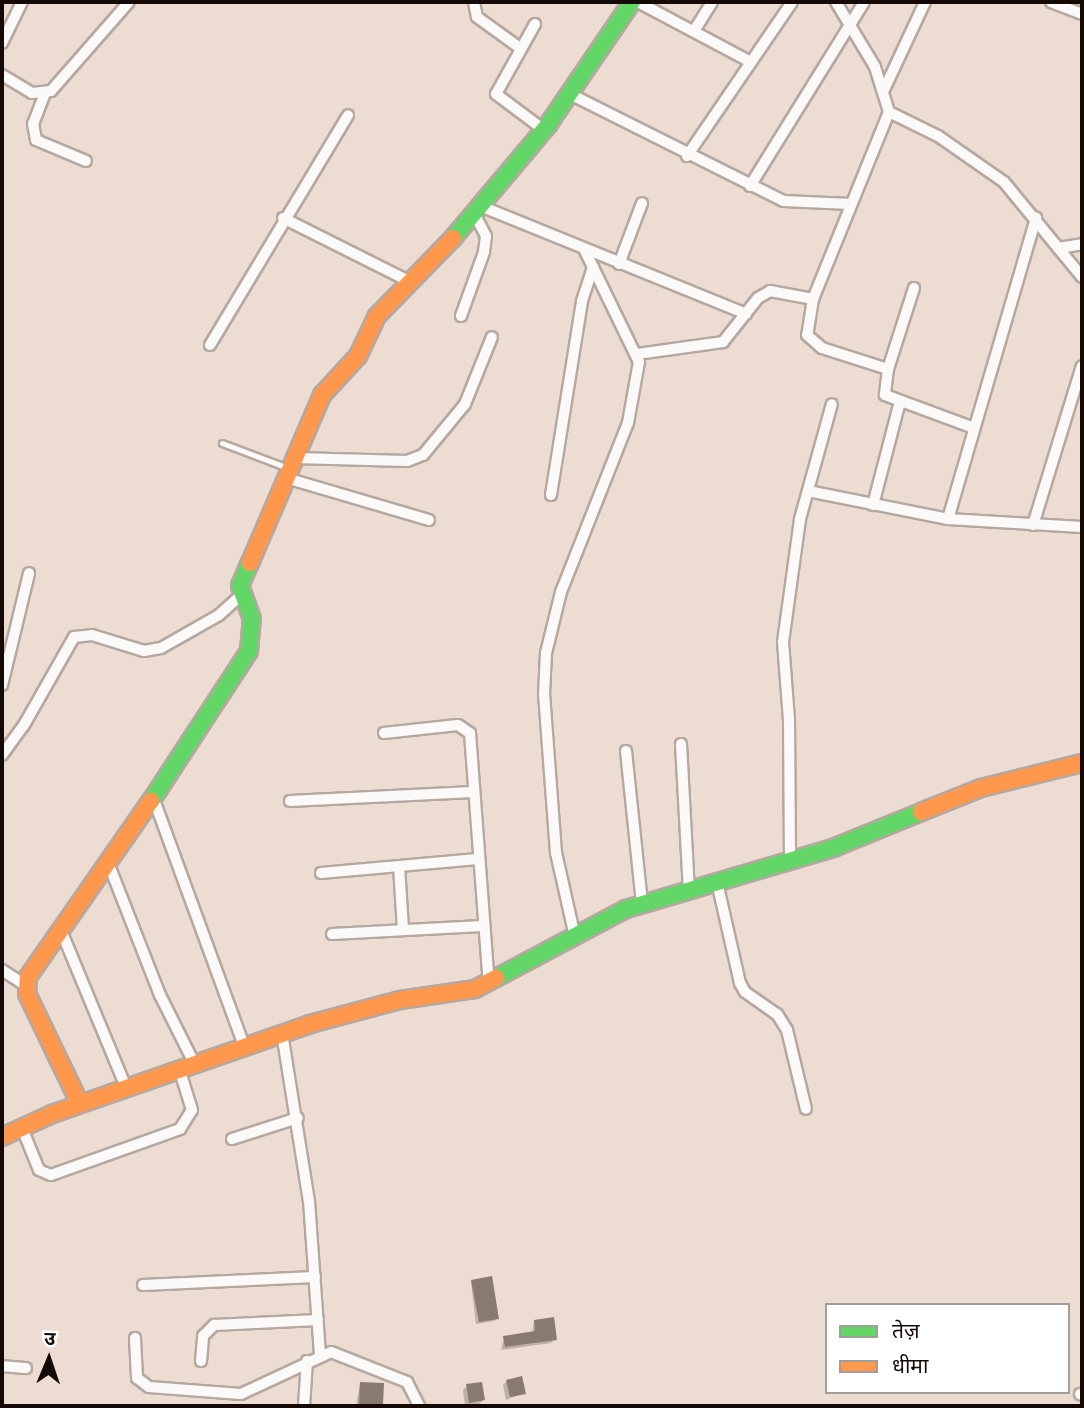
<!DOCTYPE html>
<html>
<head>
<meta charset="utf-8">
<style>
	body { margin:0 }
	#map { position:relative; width:1084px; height:1408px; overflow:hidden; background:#eddcd2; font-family:"PT Serif","Noto Sans Devanagari",serif }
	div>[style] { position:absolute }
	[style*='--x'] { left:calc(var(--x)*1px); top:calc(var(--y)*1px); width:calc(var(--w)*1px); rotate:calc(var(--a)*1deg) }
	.shadow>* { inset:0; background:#0003 }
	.building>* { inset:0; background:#897a70 }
	.roads { filter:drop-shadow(2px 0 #b5a8a0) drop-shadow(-2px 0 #b5a8a0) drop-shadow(0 2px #b5a8a0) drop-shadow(0 -2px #b5a8a0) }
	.lane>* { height:5px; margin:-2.5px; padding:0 2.5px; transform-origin:2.5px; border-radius:2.5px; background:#fcfaf8 }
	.street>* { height:10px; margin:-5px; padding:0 5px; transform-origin:5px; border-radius:5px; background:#fcfaf8 }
	.fast>* { height:16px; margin:-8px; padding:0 8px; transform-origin:8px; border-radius:8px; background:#63d668 }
	.slow>* { height:16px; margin:-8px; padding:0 8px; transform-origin:8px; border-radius:8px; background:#ff974d }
	span { translate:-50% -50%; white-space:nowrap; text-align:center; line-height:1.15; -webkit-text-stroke:7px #fff; paint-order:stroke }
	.frame { position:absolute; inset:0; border:4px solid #140904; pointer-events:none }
	.legend { position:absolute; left:825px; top:1303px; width:245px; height:91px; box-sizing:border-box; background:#fff; border:2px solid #a19d9b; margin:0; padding:9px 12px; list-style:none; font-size:21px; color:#140904 }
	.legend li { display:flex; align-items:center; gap:14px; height:35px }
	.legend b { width:35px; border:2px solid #a19d9b }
	.north { position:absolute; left:14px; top:1324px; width:70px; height:70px; -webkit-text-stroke:5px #fff; paint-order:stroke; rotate:2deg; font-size:19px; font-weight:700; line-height:28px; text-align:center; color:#140904 }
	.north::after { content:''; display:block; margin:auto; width:24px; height:32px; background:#140904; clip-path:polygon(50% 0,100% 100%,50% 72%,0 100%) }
</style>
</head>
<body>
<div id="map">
	<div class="shadow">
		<i style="clip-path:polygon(471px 1282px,497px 1318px,494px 1321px,476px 1324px)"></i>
		<i style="clip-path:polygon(534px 1321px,555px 1339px,551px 1343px,501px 1350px,504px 1337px,532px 1333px)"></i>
		<i style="clip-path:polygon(507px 1381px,524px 1393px,506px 1400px,503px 1385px)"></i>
		<i style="clip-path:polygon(360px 1384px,381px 1404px,379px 1406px,356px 1406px)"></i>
		<i style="clip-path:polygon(467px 1386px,483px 1400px,479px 1404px,465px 1406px,463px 1390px)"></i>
	</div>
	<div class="building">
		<i style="clip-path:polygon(492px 1276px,499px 1319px,479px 1322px,471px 1280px)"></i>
		<i style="clip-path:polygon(554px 1317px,557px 1340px,505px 1347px,503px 1336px,535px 1331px,534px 1320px)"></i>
		<i style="clip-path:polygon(522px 1376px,526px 1394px,510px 1397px,506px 1380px)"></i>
		<i style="clip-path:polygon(360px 1382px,384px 1383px,383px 1405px,359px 1404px)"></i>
		<i style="clip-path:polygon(482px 1382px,485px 1400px,469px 1403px,466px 1384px)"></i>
	</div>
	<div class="roads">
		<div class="lane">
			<i style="--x:222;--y:443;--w:71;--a:20.7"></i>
		</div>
		<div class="street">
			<i style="--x:474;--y:2;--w:15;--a:79"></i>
			<i style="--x:477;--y:17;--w:53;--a:35.8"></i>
			<i style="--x:638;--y:2;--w:128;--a:28"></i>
			<i style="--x:836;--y:2;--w:76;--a:59"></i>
			<i style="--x:875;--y:67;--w:47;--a:72.7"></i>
			<i style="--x:889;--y:112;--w:202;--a:112.1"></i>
			<i style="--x:813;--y:299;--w:36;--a:99"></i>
			<i style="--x:807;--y:335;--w:20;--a:41"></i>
			<i style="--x:822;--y:348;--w:69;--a:17.7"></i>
			<i style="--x:1051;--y:2;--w:33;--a:21"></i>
			<i style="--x:535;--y:24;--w:80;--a:119.1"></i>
			<i style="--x:496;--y:94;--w:60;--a:36.9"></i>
			<i style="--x:694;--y:31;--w:34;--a:-58"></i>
			<i style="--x:2;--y:43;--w:46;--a:-64"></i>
			<i style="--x:2;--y:75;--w:35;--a:31"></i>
			<i style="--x:32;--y:93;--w:19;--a:-6"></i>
			<i style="--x:51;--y:91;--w:118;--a:-48.8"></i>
			<i style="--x:883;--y:92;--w:99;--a:-65"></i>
			<i style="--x:45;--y:93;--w:33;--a:111"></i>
			<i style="--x:33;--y:124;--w:16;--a:79"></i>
			<i style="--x:36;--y:140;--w:54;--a:22.8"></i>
			<i style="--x:568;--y:93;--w:241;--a:26.6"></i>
			<i style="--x:784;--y:201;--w:66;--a:2.6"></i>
			<i style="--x:889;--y:112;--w:55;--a:26.1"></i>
			<i style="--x:938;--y:136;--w:80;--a:34.9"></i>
			<i style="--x:1004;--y:182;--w:123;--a:50.6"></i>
			<i style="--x:687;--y:156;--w:186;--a:-55.7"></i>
			<i style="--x:750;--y:186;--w:216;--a:-58.2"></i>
			<i style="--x:483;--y:207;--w:284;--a:22.1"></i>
			<i style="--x:283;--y:218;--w:145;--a:26.6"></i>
			<i style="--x:1058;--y:248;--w:24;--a:-9"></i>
			<i style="--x:619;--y:264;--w:65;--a:-69.3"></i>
			<i style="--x:914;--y:288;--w:85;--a:107.8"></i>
			<i style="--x:888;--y:369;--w:26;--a:97"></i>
			<i style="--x:885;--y:395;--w:95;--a:20.3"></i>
			<i style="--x:461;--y:316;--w:68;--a:-70.2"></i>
			<i style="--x:484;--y:252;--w:16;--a:-83"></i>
			<i style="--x:486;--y:236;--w:24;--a:-118"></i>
			<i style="--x:210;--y:345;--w:268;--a:-59"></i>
			<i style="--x:637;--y:354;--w:87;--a:-7.9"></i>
			<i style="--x:723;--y:342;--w:56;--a:-51.5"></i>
			<i style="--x:758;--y:298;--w:14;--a:-30"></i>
			<i style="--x:770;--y:291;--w:44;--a:10.5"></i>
			<i style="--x:295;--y:458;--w:112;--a:1.5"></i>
			<i style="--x:407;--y:461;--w:17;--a:-21"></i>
			<i style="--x:423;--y:455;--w:66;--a:-50.5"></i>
			<i style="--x:465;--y:404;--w:72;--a:-68.1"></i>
			<i style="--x:286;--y:478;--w:149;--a:16.4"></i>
			<i style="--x:808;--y:491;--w:143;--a:11.3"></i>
			<i style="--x:948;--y:519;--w:134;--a:3.4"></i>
			<i style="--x:551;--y:495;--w:196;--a:-80.9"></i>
			<i style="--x:582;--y:301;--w:36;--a:-72"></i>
			<i style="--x:873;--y:505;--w:107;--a:-75.4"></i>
			<i style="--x:948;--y:519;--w:314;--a:-73.7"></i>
			<i style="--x:1033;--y:525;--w:166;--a:-72.9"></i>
			<i style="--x:2;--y:685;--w:115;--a:-76.4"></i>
			<i style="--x:384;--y:733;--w:74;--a:-6.2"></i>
			<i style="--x:458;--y:725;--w:14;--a:34"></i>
			<i style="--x:470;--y:733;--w:251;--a:85.7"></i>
			<i style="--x:681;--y:744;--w:146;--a:86.9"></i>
			<i style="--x:626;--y:751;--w:153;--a:84"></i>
			<i style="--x:2;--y:755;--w:37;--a:-54"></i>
			<i style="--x:24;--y:725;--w:101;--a:-60.4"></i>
			<i style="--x:74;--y:637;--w:18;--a:-6"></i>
			<i style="--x:92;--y:635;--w:54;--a:17.1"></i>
			<i style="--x:144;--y:651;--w:17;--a:-10"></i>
			<i style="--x:161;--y:648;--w:67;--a:-29.6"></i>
			<i style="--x:219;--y:615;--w:28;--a:-42"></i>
			<i style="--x:153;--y:797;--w:264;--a:69.9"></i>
			<i style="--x:290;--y:801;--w:183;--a:-2.8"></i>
			<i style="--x:790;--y:861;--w:141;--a:-90.4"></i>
			<i style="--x:789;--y:720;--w:78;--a:-94.4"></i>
			<i style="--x:783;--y:642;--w:124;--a:-82.1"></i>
			<i style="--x:800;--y:519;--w:119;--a:-74.5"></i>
			<i style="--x:109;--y:865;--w:140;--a:68.6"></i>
			<i style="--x:160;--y:995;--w:76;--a:63.4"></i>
			<i style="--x:399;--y:866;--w:64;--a:86.4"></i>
			<i style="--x:321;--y:873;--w:157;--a:-5.1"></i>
			<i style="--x:717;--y:882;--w:104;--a:77.2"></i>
			<i style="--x:740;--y:983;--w:10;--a:61"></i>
			<i style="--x:745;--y:992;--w:39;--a:35"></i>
			<i style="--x:777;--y:1014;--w:19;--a:58"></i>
			<i style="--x:787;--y:1030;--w:81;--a:76.5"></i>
			<i style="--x:60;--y:928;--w:172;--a:67.5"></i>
			<i style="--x:332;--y:934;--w:150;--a:-3.1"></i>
			<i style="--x:575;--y:937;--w:86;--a:-102.7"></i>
			<i style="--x:556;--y:853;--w:158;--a:-94.3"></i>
			<i style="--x:544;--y:695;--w:42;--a:-87.3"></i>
			<i style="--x:546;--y:653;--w:63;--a:-76.2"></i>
			<i style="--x:561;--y:592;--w:182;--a:-68.4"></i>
			<i style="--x:628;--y:423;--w:62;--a:-79.8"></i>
			<i style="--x:639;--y:362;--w:123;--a:-115.9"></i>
			<i style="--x:2;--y:970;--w:27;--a:33"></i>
			<i style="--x:282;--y:1033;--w:170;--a:80.9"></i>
			<i style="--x:309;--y:1201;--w:153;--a:85.9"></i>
			<i style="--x:22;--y:1128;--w:45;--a:68"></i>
			<i style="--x:39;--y:1170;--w:13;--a:23"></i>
			<i style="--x:51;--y:1175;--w:137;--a:-19.6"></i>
			<i style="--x:180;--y:1129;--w:22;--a:-58"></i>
			<i style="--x:192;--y:1110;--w:44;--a:-107.2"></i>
			<i style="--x:232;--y:1139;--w:69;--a:-17.7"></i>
			<i style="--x:143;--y:1285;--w:172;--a:-2.7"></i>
			<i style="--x:135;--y:1338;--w:40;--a:87.1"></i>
			<i style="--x:137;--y:1378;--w:15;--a:37"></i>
			<i style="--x:149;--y:1387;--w:92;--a:4.4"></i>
			<i style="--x:241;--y:1394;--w:99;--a:-25"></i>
			<i style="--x:331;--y:1352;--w:82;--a:21.5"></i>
			<i style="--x:407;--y:1382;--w:27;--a:63"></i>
			<i style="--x:201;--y:1361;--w:25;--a:-85"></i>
			<i style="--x:203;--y:1336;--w:16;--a:-45"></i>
			<i style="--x:214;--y:1325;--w:104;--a:-2.8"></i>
			<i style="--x:2;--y:1366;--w:24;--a:5"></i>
			<i style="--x:1080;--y:1394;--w:2;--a:27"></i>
			<i style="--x:304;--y:1406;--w:45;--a:-86.2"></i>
		</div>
		<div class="fast">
			<i style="--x:453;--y:238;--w:148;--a:-49.9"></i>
			<i style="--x:548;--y:125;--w:149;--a:-55.7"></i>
			<i style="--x:151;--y:801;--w:179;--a:-56.8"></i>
			<i style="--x:249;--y:651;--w:32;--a:-85"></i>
			<i style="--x:252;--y:619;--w:35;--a:-110"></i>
			<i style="--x:240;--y:586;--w:25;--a:-67"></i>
			<i style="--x:496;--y:978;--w:147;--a:-28"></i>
			<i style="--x:626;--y:909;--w:216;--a:-16.4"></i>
			<i style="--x:833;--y:848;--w:95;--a:-22.2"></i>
		</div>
		<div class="slow">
			<i style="--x:250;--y:563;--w:183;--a:-66.8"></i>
			<i style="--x:322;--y:395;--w:53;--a:-47.3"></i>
			<i style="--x:358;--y:356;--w:44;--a:-64.6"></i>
			<i style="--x:377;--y:316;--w:109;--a:-45.7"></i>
			<i style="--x:921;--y:812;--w:65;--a:-21.8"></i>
			<i style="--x:981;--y:788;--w:104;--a:-13.9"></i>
			<i style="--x:80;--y:1104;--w:122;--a:-115.7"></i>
			<i style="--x:27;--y:994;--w:17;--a:-87"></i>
			<i style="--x:28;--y:977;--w:215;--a:-55.1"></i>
			<i style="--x:2;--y:1137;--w:55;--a:-24.7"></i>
			<i style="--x:52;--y:1114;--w:273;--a:-19.2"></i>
			<i style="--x:310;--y:1024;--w:93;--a:-14.9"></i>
			<i style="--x:400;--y:1000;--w:76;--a:-8.3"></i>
			<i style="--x:475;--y:989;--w:24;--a:-28"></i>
		</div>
	</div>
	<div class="frame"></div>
	<ul class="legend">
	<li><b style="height:9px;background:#63d668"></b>तेज़</li>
	<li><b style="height:9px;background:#ff974d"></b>धीमा</li>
	</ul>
	<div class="north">उ</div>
</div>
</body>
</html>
